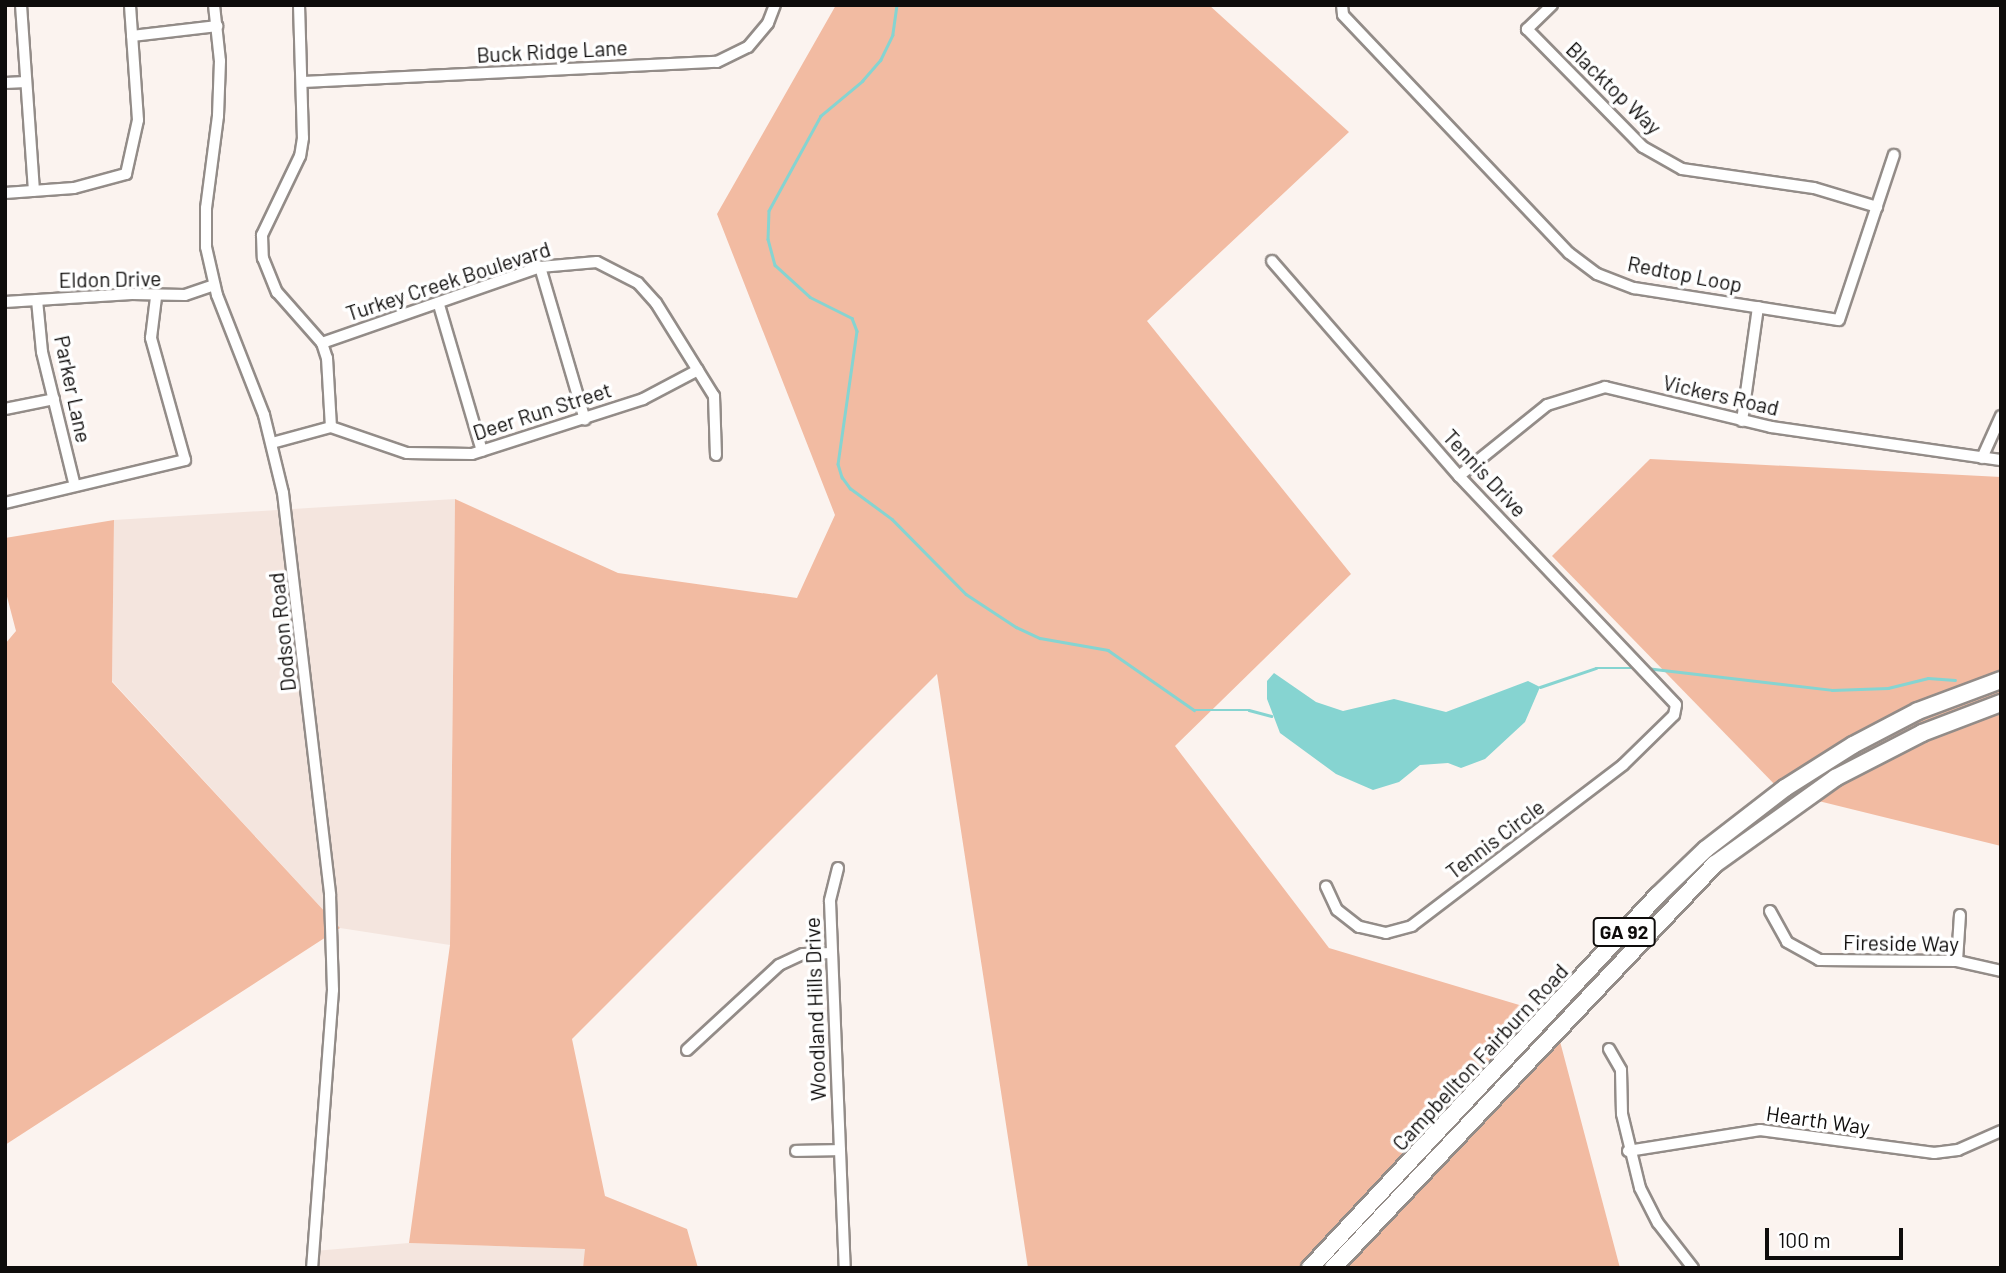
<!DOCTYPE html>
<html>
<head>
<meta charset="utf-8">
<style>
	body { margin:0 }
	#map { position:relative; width:2006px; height:1273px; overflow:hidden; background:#fbf3ef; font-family:Barlow,sans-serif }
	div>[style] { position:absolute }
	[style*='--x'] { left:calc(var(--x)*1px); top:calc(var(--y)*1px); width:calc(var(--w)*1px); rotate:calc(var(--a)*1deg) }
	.built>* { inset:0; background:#f4e5de }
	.green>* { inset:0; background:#f2bba2 }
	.water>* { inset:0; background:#86d4d1 }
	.stream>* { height:2.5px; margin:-1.25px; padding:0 1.25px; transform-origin:1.25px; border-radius:1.25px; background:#86d4d1 }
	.roads { filter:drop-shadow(2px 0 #938c88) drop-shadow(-2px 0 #938c88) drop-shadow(0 2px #938c88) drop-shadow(0 -2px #938c88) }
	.street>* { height:10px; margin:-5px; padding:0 5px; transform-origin:5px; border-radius:5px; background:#fff }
	.primary>* { height:16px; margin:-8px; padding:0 8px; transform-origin:8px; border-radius:8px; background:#fff }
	span { translate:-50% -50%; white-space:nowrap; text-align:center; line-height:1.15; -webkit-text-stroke:7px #fff; paint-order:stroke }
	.shield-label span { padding:2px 5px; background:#fff; border:2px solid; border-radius:5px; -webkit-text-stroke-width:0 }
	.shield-label { font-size:19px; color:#0e0c0b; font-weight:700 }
	.street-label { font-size:21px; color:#0e0c0b }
	.frame { position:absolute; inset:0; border:7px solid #0e0c0b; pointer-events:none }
	.scale { position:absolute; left:1765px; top:1228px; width:138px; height:32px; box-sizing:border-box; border:4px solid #0e0c0b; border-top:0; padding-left:9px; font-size:21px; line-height:24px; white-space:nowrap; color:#0e0c0b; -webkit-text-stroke:5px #fff; paint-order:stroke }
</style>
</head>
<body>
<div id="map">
	<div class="built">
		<i style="clip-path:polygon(455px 499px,450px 945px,340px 928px,112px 681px,114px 520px)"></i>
		<i style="clip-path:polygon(409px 1243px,586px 1249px,583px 1268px,312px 1268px,314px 1251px)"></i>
	</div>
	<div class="green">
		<i style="clip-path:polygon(836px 5px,1209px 5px,1349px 132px,1147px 321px,1351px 574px,1175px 746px,1329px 948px,1553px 1015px,1620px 1268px,1028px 1268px,937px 674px,572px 1039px,605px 1196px,687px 1229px,698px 1268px,583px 1268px,585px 1249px,409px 1243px,450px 945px,455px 499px,618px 573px,797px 598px,835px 515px,717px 214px)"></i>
		<i style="clip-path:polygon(1650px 459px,2001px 477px,2001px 846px,1782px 792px,1552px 556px)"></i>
		<i style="clip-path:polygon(114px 520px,112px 682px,340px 928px,5px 1145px,5px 644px,16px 631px,5px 589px,5px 538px)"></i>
	</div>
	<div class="water">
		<i style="clip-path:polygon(1274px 673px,1316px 702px,1343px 711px,1394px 699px,1446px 712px,1528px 681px,1540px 687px,1525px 722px,1485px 759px,1461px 768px,1448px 763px,1420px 765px,1399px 782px,1373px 790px,1336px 774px,1280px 733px,1267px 699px,1267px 681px)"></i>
	</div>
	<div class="stream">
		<i style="--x:897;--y:5;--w:30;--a:98"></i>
		<i style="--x:893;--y:35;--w:28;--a:116"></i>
		<i style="--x:881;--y:60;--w:28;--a:131"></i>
		<i style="--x:863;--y:81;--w:55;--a:140.2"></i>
		<i style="--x:821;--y:116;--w:108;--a:118.7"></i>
		<i style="--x:769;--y:211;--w:28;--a:92"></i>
		<i style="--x:768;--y:239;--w:27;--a:75"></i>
		<i style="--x:775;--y:265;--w:47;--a:42.4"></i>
		<i style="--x:810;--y:297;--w:47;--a:26.6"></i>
		<i style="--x:852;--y:318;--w:14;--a:69"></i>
		<i style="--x:857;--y:331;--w:134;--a:98.1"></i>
		<i style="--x:838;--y:464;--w:14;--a:73"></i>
		<i style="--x:842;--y:477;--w:14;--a:54"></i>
		<i style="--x:850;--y:488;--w:52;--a:36.4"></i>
		<i style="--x:892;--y:519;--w:105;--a:45.4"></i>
		<i style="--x:966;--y:594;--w:60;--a:33.4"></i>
		<i style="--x:1016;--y:627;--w:26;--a:25"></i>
		<i style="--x:1040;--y:638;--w:69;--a:10"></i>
		<i style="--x:1108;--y:650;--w:105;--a:34.9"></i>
		<i style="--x:1194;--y:710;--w:55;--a:0"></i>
		<i style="--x:1249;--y:710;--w:23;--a:15"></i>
		<i style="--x:1646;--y:668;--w:187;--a:6.7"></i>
		<i style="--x:1832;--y:690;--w:56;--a:-2"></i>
		<i style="--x:1888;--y:688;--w:41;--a:-14"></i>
		<i style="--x:1928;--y:678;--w:27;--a:4"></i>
		<i style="--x:1540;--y:687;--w:59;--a:-18.7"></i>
		<i style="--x:1596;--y:668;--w:40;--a:0"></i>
	</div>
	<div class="roads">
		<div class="street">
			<i style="--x:21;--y:5;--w:186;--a:86"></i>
			<i style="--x:214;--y:5;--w:56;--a:83.9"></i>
			<i style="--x:220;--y:61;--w:55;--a:92.1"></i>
			<i style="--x:218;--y:116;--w:93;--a:97.4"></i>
			<i style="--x:206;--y:208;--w:39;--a:90"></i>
			<i style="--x:206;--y:247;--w:49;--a:77.1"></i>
			<i style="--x:217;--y:295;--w:129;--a:68.6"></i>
			<i style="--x:264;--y:415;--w:80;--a:76.3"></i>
			<i style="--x:283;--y:493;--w:405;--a:83.3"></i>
			<i style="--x:330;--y:895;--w:95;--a:88.2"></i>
			<i style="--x:333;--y:990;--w:279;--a:94.3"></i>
			<i style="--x:299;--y:5;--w:133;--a:88.3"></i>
			<i style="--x:303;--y:138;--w:18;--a:99"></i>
			<i style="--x:300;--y:156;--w:88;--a:115.7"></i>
			<i style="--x:262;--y:235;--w:23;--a:88"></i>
			<i style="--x:263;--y:258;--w:37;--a:68"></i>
			<i style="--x:277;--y:292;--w:68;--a:48.6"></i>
			<i style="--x:322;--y:343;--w:16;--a:72"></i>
			<i style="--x:327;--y:358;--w:69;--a:86.7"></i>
			<i style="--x:1342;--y:5;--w:10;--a:84"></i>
			<i style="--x:1343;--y:15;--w:328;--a:46.5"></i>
			<i style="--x:1569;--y:253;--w:35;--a:37"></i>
			<i style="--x:1597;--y:274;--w:40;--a:21"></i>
			<i style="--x:1634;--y:288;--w:207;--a:8.9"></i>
			<i style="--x:1839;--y:320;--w:174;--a:-71.6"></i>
			<i style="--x:1552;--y:5;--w:35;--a:136"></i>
			<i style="--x:1527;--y:29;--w:165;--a:45.5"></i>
			<i style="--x:1643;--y:147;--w:45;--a:29.4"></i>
			<i style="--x:1682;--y:169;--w:133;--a:8.2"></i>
			<i style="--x:1814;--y:188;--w:66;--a:16.8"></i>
			<i style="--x:132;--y:36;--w:86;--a:-6.7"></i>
			<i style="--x:303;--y:82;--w:414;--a:-2.8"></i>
			<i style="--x:717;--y:62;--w:34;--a:-26"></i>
			<i style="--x:748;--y:47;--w:31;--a:-50"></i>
			<i style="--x:768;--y:23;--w:19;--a:-69"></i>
			<i style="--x:5;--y:83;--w:21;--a:-3"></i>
			<i style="--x:5;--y:193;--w:69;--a:-4.1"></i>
			<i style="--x:74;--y:188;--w:54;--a:-15.1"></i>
			<i style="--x:126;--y:174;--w:55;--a:-77.5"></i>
			<i style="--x:138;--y:120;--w:115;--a:-94"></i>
			<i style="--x:1272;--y:261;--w:285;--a:49"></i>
			<i style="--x:1459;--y:476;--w:315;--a:46.5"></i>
			<i style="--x:1676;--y:705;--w:10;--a:101"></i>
			<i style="--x:1674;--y:715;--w:71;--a:135.6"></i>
			<i style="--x:1623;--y:765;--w:265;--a:142.7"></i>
			<i style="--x:1412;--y:926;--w:27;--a:165"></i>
			<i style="--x:1386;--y:933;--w:28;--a:-167"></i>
			<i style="--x:1359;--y:927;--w:28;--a:-142"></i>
			<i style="--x:1337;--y:910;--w:26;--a:-115"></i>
			<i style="--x:540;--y:267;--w:159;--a:73.6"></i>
			<i style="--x:37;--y:300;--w:52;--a:84.5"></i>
			<i style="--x:42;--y:352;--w:138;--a:76.2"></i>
			<i style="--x:5;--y:302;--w:127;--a:-3.6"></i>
			<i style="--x:132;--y:294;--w:53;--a:1.1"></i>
			<i style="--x:185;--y:295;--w:31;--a:-19"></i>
			<i style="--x:439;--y:305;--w:152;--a:73.6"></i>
			<i style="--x:322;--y:343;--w:231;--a:-19.2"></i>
			<i style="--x:540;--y:267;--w:57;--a:-5"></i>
			<i style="--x:597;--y:262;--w:46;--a:27.1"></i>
			<i style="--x:638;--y:283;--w:27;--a:48"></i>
			<i style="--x:656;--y:303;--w:110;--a:58.1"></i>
			<i style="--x:714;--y:396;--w:59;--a:88.1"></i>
			<i style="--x:5;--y:409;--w:50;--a:-11.5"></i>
			<i style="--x:1742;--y:421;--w:115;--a:-82"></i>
			<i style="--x:272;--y:443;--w:61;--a:-15.2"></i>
			<i style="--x:331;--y:427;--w:80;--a:18.9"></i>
			<i style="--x:407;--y:453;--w:65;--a:0.9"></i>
			<i style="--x:472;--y:454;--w:180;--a:-17.8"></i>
			<i style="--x:643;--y:399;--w:62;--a:-27.8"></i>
			<i style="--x:1982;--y:458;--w:46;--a:-65.7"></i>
			<i style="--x:1459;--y:476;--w:113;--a:-38.9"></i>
			<i style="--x:1547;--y:405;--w:61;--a:-17.2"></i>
			<i style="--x:1605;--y:387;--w:171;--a:13.5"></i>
			<i style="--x:1771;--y:427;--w:232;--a:8.2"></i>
			<i style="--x:5;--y:503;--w:185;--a:-13.4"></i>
			<i style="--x:185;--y:460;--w:127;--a:-105.6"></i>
			<i style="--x:151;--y:338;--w:41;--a:-83"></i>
			<i style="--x:838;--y:868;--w:34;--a:104"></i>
			<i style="--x:830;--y:901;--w:367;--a:87.7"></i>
			<i style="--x:1770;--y:911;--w:35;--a:61"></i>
			<i style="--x:1787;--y:942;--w:37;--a:29"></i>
			<i style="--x:1819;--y:960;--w:138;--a:0.4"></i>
			<i style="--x:1957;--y:961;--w:45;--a:12.8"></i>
			<i style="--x:1957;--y:961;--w:46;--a:-86.3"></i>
			<i style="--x:1609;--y:1049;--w:24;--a:60"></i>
			<i style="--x:1621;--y:1070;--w:44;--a:88.7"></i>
			<i style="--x:1622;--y:1114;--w:76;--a:76.3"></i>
			<i style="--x:1640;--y:1188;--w:39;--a:63"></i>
			<i style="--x:1658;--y:1223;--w:57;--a:52.1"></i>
			<i style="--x:687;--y:1050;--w:125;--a:-42.7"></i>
			<i style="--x:779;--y:965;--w:26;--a:-25"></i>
			<i style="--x:803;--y:954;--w:29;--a:-2"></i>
			<i style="--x:796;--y:1151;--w:44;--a:-1.3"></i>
			<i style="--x:1628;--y:1151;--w:134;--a:-9"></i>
			<i style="--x:1760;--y:1130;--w:176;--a:7.5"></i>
			<i style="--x:1934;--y:1153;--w:24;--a:-7"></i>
			<i style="--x:1958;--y:1150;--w:47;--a:-23.8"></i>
		</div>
		<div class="primary">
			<i style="--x:1310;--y:1268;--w:510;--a:-46.99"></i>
			<i style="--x:1658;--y:895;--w:66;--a:-43.8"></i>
			<i style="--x:1706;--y:849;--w:100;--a:-37.7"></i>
			<i style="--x:1785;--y:788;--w:80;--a:-32.3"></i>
			<i style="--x:1853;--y:745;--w:73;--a:-27.6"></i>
			<i style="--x:1918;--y:711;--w:89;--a:-20.5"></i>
			<i style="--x:1333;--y:1268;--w:556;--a:-46.6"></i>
			<i style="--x:1715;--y:864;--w:148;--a:-35.6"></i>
			<i style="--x:1835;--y:778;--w:98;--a:-27.3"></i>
			<i style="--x:1922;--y:733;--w:85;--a:-20.8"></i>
		</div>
	</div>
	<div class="shield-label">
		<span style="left:1624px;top:932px">GA 92</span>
	</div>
	<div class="street-label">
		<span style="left:552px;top:51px;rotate:-3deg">Buck Ridge Lane</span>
		<span style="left:1614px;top:88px;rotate:44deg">Blacktop Way</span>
		<span style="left:1685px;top:274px;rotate:11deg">Redtop Loop</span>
		<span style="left:110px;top:279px;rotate:-1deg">Eldon Drive</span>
		<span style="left:448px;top:281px;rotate:-18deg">Turkey Creek Boulevard</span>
		<span style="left:73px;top:389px;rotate:78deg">Parker Lane</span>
		<span style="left:1721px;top:395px;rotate:13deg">Vickers Road</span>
		<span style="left:542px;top:411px;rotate:-18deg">Deer Run Street</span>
		<span style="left:1485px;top:473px;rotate:47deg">Tennis Drive</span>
		<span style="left:282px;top:632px;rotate:-96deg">Dodson Road</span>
		<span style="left:1495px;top:839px;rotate:-37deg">Tennis Circle</span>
		<span style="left:1901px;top:943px;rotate:1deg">Fireside Way</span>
		<span style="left:815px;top:1009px;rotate:-92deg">Woodland Hills Drive</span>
		<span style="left:1480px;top:1057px;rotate:-47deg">Campbellton Fairburn Road</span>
		<span style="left:1818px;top:1120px;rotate:8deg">Hearth Way</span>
	</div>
	<div class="frame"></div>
	<div class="scale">100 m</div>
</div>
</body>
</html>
